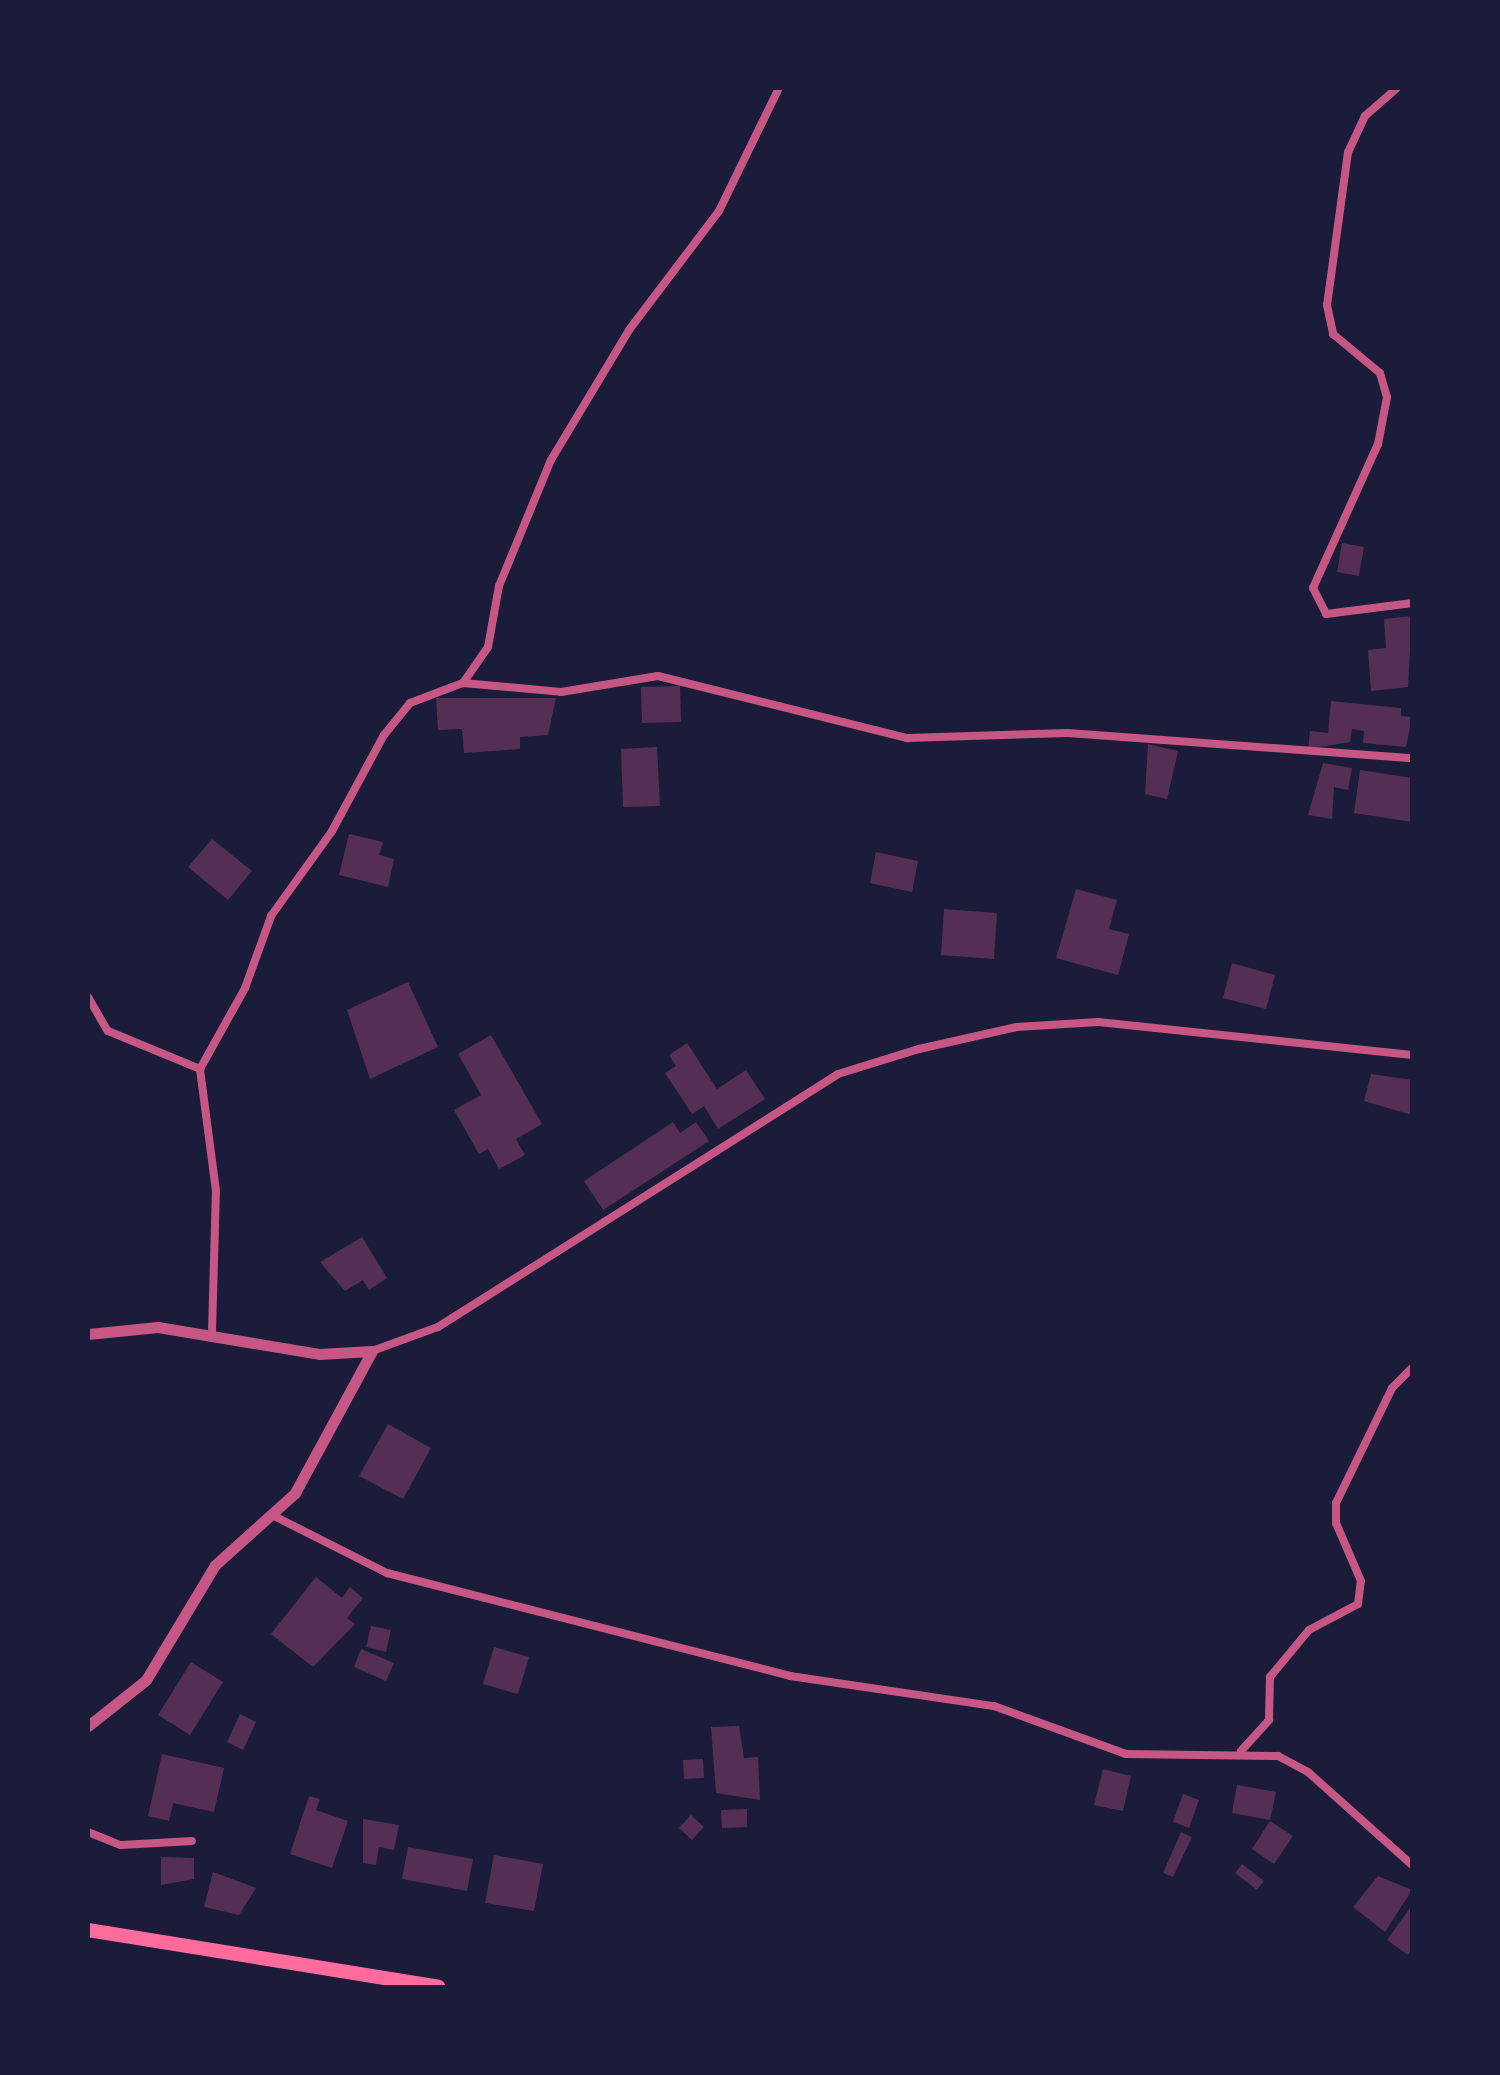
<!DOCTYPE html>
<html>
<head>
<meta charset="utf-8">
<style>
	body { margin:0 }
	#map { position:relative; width:1500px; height:2075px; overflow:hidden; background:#1b1b3a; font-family:"IBM Plex Serif",serif }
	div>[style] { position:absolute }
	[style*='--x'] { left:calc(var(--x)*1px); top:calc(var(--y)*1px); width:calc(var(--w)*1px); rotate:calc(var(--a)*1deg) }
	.building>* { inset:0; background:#542f53 }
	.minor>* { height:8px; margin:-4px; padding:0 4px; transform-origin:4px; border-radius:4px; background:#c65784 }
	.tertiary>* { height:11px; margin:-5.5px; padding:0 5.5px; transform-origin:5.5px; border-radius:5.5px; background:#c65784 }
	.primary>* { height:14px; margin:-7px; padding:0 7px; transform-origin:7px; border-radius:7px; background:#ff6b9d }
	span { translate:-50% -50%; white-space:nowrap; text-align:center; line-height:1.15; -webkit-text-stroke:8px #1b1b3a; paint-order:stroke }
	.frame { position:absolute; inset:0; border:90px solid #1b1b3a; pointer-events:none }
</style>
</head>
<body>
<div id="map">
	<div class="building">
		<i style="clip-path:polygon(1342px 543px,1364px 547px,1359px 576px,1337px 572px)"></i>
		<i style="clip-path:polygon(1412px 616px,1408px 687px,1371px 691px,1368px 650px,1386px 648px,1384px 619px)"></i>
		<i style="clip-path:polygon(680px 686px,681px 722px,642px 723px,641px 687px)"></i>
		<i style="clip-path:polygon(436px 698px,556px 698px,548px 735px,520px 737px,520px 749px,464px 753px,462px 729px,438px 730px)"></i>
		<i style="clip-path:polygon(1331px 701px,1401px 708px,1401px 716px,1412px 717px,1406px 747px,1363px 743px,1364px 731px,1352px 729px,1350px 742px,1308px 749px,1310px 731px,1328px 733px)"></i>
		<i style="clip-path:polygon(1148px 744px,1178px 751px,1167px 799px,1145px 794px)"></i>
		<i style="clip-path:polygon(657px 747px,660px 806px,623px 807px,621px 749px)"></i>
		<i style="clip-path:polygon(1323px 763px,1352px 768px,1348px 790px,1334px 787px,1332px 819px,1308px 815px)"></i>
		<i style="clip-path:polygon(1360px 770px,1412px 778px,1412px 822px,1354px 813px)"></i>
		<i style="clip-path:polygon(349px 834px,383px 842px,379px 855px,394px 859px,388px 887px,339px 875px)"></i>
		<i style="clip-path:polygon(212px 839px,252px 871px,228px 900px,188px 867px)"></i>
		<i style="clip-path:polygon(876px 852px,918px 861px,912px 892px,870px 883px)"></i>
		<i style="clip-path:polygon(1076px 889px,1117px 900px,1109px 929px,1129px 934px,1118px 975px,1056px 958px)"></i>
		<i style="clip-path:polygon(944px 909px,997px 913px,994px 959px,941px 955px)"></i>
		<i style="clip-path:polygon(1232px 963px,1275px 975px,1266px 1009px,1223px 998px)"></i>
		<i style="clip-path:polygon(408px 982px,438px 1047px,370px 1079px,347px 1010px)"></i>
		<i style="clip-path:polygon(491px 1035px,542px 1124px,516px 1139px,525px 1155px,499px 1169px,488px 1149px,479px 1154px,454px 1110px,481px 1095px,458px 1054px)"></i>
		<i style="clip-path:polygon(687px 1043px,717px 1089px,746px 1070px,765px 1099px,718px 1129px,704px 1106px,692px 1114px,665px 1073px,676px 1066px,669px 1055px)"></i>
		<i style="clip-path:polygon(1371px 1074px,1412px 1080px,1412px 1115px,1364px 1101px)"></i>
		<i style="clip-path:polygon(673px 1122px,680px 1133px,696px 1122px,709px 1141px,603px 1210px,584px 1181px)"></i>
		<i style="clip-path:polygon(362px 1237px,387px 1278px,369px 1290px,363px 1280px,345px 1291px,320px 1262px)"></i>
		<i style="clip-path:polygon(388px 1424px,431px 1448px,403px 1499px,359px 1476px)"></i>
		<i style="clip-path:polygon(316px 1577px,342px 1598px,350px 1587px,363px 1598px,347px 1618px,355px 1624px,313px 1667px,271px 1634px)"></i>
		<i style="clip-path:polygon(371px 1626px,391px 1630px,386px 1652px,366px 1647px)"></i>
		<i style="clip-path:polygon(494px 1647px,529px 1657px,518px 1694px,483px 1684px)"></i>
		<i style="clip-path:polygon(361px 1649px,394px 1663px,386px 1681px,354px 1667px)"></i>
		<i style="clip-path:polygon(191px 1662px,223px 1682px,190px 1735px,158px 1715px)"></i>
		<i style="clip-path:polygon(240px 1714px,256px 1722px,243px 1750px,227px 1742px)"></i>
		<i style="clip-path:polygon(739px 1726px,744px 1758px,758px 1757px,760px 1800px,716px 1793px,711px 1727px)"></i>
		<i style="clip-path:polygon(162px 1754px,224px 1768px,214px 1812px,173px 1803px,169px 1821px,148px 1816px)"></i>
		<i style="clip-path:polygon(703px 1759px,704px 1778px,684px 1779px,683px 1760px)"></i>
		<i style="clip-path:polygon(1103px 1769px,1131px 1776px,1123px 1811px,1094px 1805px)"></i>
		<i style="clip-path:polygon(1237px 1785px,1276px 1792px,1270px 1820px,1232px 1813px)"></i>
		<i style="clip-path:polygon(1183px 1794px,1199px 1800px,1189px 1828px,1173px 1822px)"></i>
		<i style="clip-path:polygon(309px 1796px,320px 1799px,316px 1810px,348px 1821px,332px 1868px,290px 1854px)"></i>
		<i style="clip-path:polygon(747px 1809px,747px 1827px,722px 1828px,721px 1810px)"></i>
		<i style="clip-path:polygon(691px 1815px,704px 1827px,692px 1840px,679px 1828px)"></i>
		<i style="clip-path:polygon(363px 1819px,399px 1825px,394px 1850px,379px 1847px,376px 1865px,363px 1863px)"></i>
		<i style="clip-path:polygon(1270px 1821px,1293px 1836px,1274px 1864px,1252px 1849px)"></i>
		<i style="clip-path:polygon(1181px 1832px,1192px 1837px,1173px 1877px,1163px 1873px)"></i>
		<i style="clip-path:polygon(408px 1847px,473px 1859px,467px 1891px,402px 1879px)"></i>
		<i style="clip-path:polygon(494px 1855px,543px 1864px,534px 1911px,485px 1903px)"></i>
		<i style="clip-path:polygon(161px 1857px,194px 1858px,194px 1879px,161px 1885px)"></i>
		<i style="clip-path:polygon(1242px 1864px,1264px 1881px,1257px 1890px,1235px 1873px)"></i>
		<i style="clip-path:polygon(213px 1872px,256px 1888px,239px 1915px,204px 1907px)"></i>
		<i style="clip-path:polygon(1378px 1876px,1412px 1890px,1385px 1932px,1353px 1907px)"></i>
		<i style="clip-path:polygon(1412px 1905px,1412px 1949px,1408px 1955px,1387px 1940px)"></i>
	</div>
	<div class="minor">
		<i style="--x:1397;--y:88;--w:43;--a:138.8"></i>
		<i style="--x:1365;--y:116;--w:40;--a:115"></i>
		<i style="--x:1348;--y:152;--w:154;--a:97.8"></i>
		<i style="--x:1327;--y:305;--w:30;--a:78"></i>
		<i style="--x:1333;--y:334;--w:61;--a:39.7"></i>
		<i style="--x:1380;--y:373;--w:25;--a:74"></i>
		<i style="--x:1387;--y:397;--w:48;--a:100.8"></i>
		<i style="--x:1378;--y:444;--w:158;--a:114.3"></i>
		<i style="--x:1313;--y:588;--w:29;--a:63"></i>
		<i style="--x:1326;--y:614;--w:87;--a:-7.3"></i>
		<i style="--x:463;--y:683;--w:98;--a:5.2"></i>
		<i style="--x:561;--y:692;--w:98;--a:-9.4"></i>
		<i style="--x:658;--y:676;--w:257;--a:14"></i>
		<i style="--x:907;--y:738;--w:161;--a:-1.8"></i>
		<i style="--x:1068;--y:733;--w:345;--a:4.2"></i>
		<i style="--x:88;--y:997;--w:39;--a:60"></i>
		<i style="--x:108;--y:1031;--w:100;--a:22.4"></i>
		<i style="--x:212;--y:1332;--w:141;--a:-88.4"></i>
		<i style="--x:216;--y:1191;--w:123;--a:-97.5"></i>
		<i style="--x:200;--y:1069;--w:93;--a:-60.9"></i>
		<i style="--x:245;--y:988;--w:77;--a:-70.1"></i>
		<i style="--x:271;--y:916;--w:105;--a:-54.3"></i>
		<i style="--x:332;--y:831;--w:109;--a:-61.6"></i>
		<i style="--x:384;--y:735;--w:41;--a:-50.9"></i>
		<i style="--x:410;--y:703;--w:57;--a:-20.7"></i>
		<i style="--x:463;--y:683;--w:44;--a:-55.2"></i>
		<i style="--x:488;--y:647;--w:62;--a:-79.8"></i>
		<i style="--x:499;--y:586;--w:136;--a:-67.6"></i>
		<i style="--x:551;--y:460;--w:152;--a:-59"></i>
		<i style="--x:629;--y:330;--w:149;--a:-52.9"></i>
		<i style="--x:719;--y:211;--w:137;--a:-64"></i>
		<i style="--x:372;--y:1351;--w:70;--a:-20"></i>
		<i style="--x:438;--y:1327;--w:473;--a:-32.3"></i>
		<i style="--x:838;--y:1074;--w:85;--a:-17.2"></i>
		<i style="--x:919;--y:1049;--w:100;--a:-12.7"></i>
		<i style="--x:1017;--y:1027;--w:81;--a:-3.5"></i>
		<i style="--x:1098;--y:1022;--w:316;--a:6"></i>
		<i style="--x:274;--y:1516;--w:127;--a:26.8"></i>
		<i style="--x:387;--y:1573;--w:416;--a:14.3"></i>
		<i style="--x:790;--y:1676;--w:206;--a:8.4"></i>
		<i style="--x:994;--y:1706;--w:140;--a:20"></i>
		<i style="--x:1126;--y:1754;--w:152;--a:0.8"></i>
		<i style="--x:1278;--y:1756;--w:34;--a:28"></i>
		<i style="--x:1308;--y:1772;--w:140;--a:41.8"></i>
		<i style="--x:1241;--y:1751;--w:42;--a:-47.9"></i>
		<i style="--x:1269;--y:1720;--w:43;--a:-88.7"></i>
		<i style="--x:1270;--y:1677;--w:61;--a:-50.3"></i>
		<i style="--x:1309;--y:1630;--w:55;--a:-28"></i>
		<i style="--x:1358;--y:1604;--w:23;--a:-83"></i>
		<i style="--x:1361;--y:1581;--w:63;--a:-113.3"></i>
		<i style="--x:1336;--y:1523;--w:20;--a:-90"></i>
		<i style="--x:1336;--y:1503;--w:128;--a:-64"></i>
		<i style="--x:1392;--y:1388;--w:28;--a:-45"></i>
		<i style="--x:88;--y:1832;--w:35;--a:22"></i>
		<i style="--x:121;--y:1845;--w:71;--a:-3.2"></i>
	</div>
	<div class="tertiary">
		<i style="--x:88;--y:1334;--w:70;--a:-5.7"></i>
		<i style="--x:158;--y:1327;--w:163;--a:9.5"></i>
		<i style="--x:319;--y:1354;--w:53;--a:-3.2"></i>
		<i style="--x:372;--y:1351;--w:162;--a:118.5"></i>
		<i style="--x:295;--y:1493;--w:108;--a:138"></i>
		<i style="--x:215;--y:1565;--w:134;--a:121"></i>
		<i style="--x:146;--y:1680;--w:74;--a:141.6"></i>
	</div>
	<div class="primary">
		<i style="--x:88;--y:1930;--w:355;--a:9.2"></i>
	</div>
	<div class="frame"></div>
</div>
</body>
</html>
